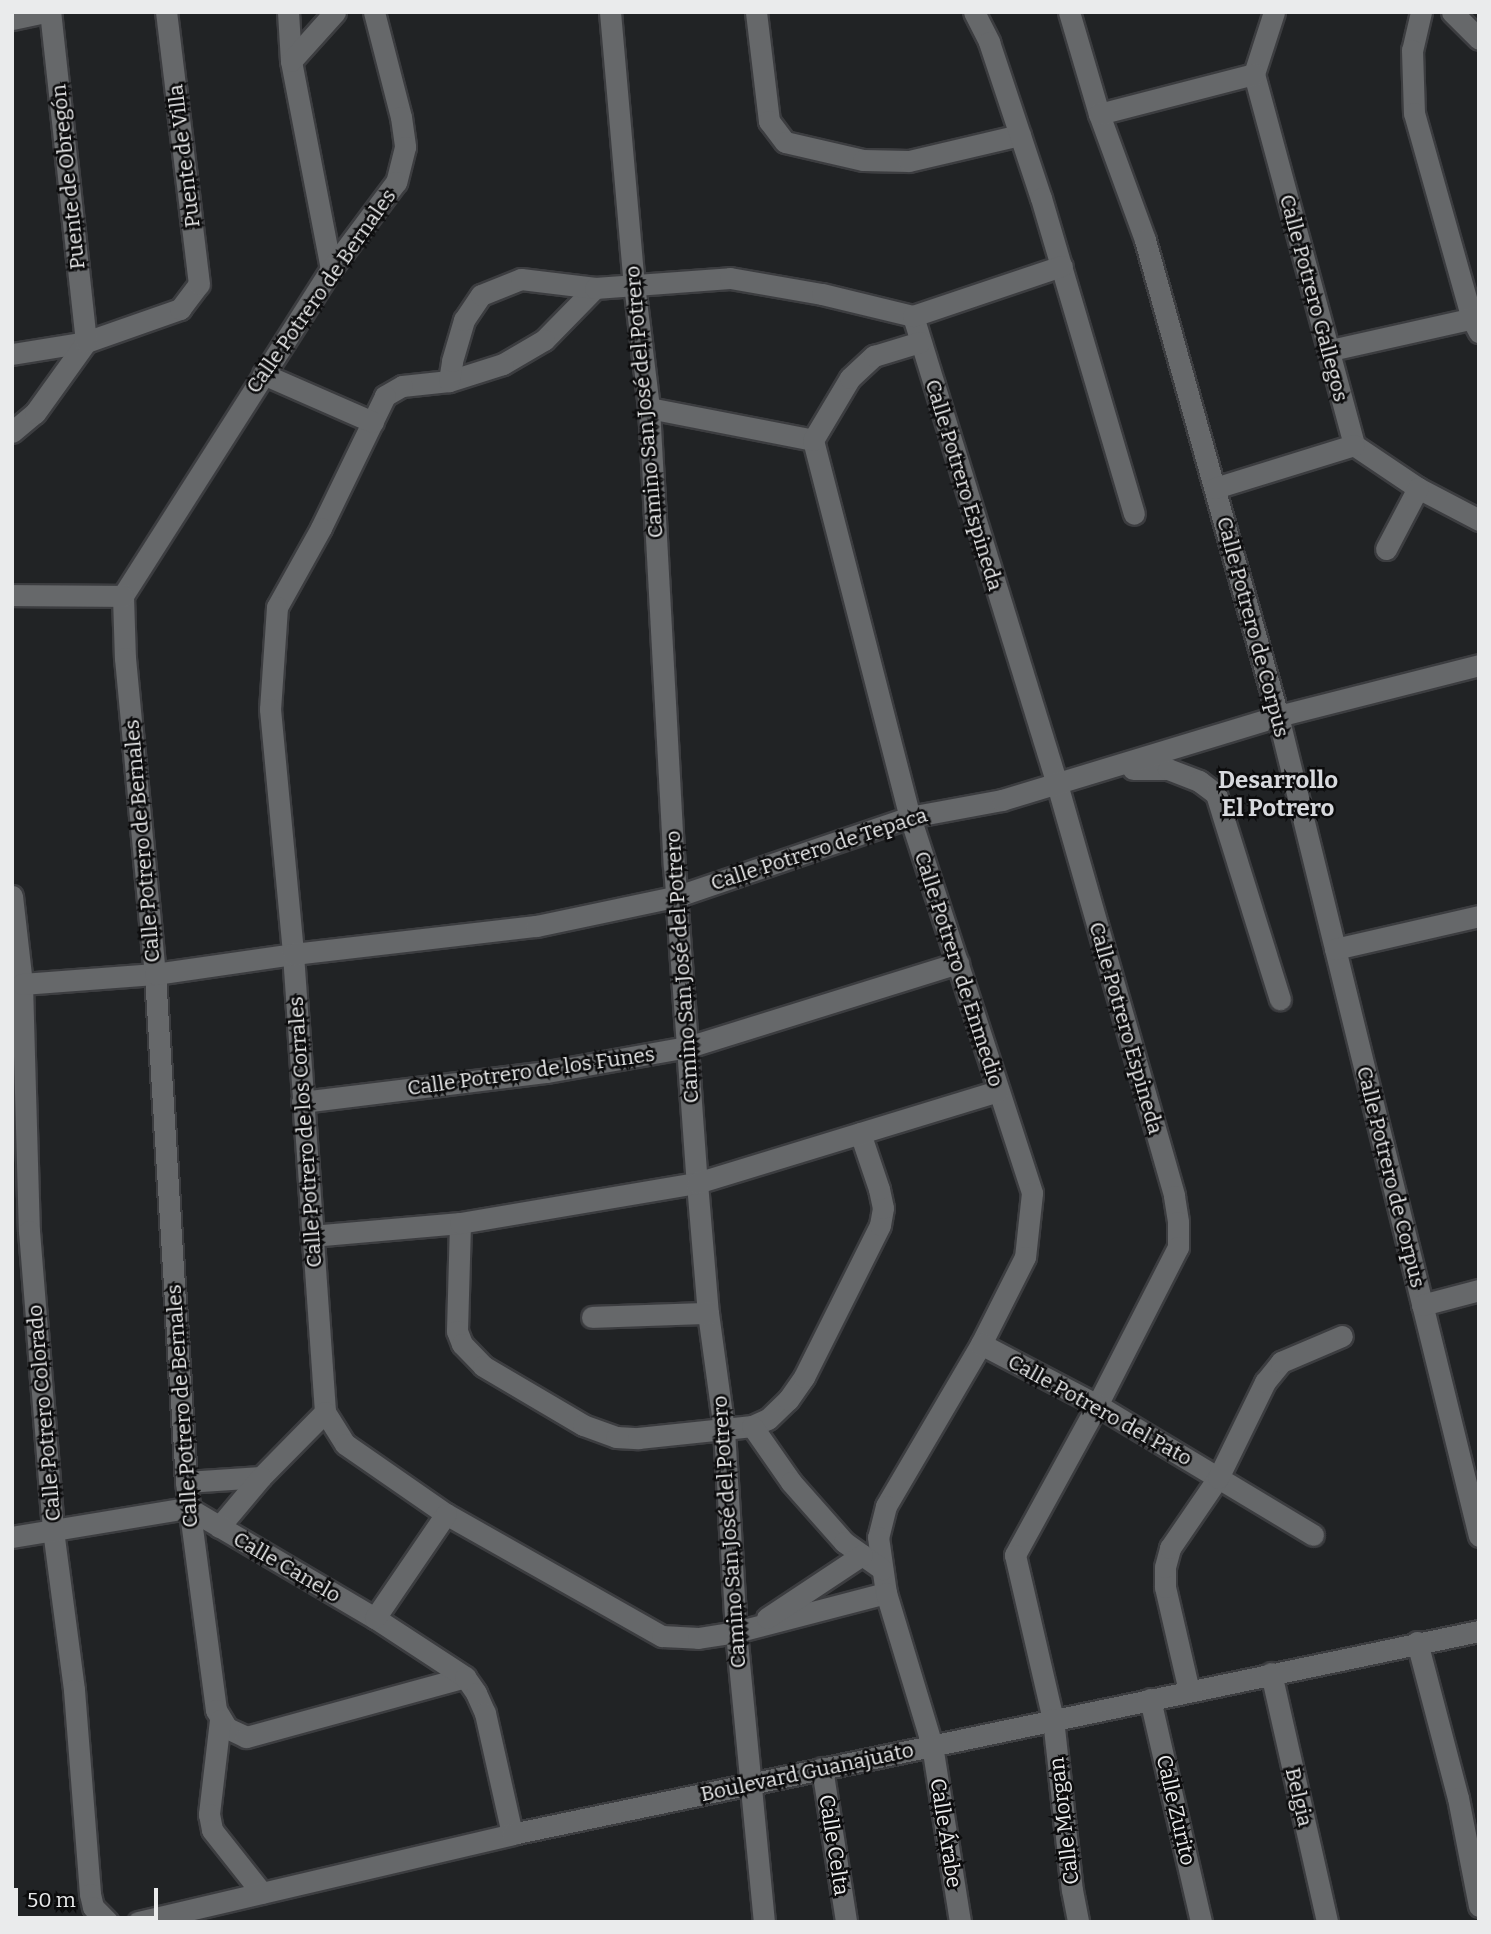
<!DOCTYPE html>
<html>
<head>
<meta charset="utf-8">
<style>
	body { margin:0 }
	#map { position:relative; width:1491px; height:1934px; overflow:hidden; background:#212325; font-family:Bitter,serif }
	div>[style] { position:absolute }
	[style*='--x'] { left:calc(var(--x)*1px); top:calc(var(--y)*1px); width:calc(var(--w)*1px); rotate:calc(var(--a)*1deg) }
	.roads { filter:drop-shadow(2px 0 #3c3d40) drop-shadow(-2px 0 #3c3d40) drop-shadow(0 2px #3c3d40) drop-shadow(0 -2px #3c3d40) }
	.minor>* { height:21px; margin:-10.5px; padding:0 10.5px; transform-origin:10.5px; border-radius:10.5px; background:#66686a }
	span { translate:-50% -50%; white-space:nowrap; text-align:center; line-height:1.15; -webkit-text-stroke:5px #0c0c0d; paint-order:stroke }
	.street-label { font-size:21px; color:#eaebec }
	.quarter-label { font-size:24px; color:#d7d9dd; font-weight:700 }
	.frame { position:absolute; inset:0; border:14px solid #eaebec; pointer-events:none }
	.scale { position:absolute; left:14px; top:1888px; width:144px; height:32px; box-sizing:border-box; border:4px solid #eaebec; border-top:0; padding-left:9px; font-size:21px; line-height:24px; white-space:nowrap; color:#eaebec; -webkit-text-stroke:5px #0c0c0d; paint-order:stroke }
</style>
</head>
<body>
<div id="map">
	<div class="roads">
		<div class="minor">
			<i style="--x:288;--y:12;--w:49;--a:86.5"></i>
			<i style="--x:291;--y:61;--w:212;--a:79.1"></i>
			<i style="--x:374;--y:12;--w:108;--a:75.6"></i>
			<i style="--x:401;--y:117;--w:30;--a:82"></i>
			<i style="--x:405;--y:147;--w:36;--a:104"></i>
			<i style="--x:396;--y:182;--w:109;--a:126.8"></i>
			<i style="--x:331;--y:269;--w:388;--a:122.5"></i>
			<i style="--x:123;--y:596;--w:62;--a:88.2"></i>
			<i style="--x:125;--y:658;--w:317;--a:84.6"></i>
			<i style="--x:155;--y:974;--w:509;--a:86.51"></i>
			<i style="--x:186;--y:1482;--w:230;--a:82.5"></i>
			<i style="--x:216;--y:1710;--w:21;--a:59"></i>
			<i style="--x:227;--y:1728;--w:21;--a:25"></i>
			<i style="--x:246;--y:1737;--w:227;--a:-15.3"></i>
			<i style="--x:610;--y:12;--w:273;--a:85"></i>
			<i style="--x:634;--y:284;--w:125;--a:83.1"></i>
			<i style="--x:649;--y:408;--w:458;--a:86.9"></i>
			<i style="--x:674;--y:865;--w:319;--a:85.9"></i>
			<i style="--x:697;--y:1183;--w:130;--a:85.2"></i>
			<i style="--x:708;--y:1313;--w:118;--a:82.2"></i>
			<i style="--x:724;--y:1430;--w:202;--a:86.6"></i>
			<i style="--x:736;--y:1632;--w:291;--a:84.5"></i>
			<i style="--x:756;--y:12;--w:110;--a:83.2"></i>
			<i style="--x:769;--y:121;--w:26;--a:53"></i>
			<i style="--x:785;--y:142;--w:80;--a:13"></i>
			<i style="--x:863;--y:160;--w:46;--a:1.2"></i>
			<i style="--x:909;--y:161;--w:114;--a:-13.2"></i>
			<i style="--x:974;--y:12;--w:34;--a:63"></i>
			<i style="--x:989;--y:42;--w:164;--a:71.6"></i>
			<i style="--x:1041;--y:198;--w:329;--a:73.6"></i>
			<i style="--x:1069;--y:12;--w:106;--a:73.6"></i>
			<i style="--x:1099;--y:114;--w:134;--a:69.9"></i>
			<i style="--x:1145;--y:240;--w:494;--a:74.4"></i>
			<i style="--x:1278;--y:716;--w:844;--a:76.23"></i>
			<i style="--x:1274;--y:12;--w:65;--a:107.9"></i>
			<i style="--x:1254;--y:74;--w:384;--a:74.9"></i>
			<i style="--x:1354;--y:445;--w:77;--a:33.9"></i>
			<i style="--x:1418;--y:488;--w:69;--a:27.7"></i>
			<i style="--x:1421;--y:12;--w:39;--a:103"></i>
			<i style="--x:1412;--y:50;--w:63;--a:88.2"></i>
			<i style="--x:1414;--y:113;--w:214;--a:74.3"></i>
			<i style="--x:1472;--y:319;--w:15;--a:62"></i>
			<i style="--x:1452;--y:12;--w:38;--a:45"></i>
			<i style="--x:12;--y:19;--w:33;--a:-12"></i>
			<i style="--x:291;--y:61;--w:66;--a:-48.1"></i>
			<i style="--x:1099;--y:114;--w:160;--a:-14.5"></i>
			<i style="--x:595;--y:288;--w:73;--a:134.4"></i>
			<i style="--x:544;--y:340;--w:48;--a:149.7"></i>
			<i style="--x:503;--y:364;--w:57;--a:162.5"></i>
			<i style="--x:449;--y:381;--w:47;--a:173.9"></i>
			<i style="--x:402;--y:386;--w:20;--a:150"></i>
			<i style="--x:385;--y:396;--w:147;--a:115.9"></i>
			<i style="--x:321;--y:528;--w:90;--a:119.1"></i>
			<i style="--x:277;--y:607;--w:102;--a:93.9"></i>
			<i style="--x:270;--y:709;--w:246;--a:84.6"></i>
			<i style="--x:293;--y:954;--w:459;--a:86"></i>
			<i style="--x:325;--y:1412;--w:38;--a:58"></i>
			<i style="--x:345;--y:1444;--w:123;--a:34.7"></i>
			<i style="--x:446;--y:1514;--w:248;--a:29.5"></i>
			<i style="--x:662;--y:1636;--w:36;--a:3"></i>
			<i style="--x:698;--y:1638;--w:38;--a:-9"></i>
			<i style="--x:736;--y:1632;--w:155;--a:-14.6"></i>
			<i style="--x:913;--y:316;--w:490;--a:72.9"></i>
			<i style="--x:1057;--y:784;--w:428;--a:74.1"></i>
			<i style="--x:1174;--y:1196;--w:26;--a:81"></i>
			<i style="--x:1178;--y:1222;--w:25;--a:90"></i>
			<i style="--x:1178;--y:1247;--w:178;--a:117.1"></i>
			<i style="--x:1097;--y:1405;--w:171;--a:118.7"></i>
			<i style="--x:1015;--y:1555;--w:168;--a:77"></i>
			<i style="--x:1053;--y:1719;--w:172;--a:83.7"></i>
			<i style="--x:1072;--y:1890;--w:33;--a:79"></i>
			<i style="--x:1331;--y:350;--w:152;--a:-12.6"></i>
			<i style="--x:12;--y:354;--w:75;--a:-9.2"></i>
			<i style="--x:86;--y:342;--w:100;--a:-19.3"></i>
			<i style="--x:180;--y:309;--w:31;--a:-53"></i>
			<i style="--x:199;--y:284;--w:274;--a:-96.9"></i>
			<i style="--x:263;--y:374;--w:120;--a:23.6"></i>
			<i style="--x:449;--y:381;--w:20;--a:-81"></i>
			<i style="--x:452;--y:361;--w:43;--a:-73.7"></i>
			<i style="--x:464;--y:320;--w:30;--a:-56"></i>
			<i style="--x:481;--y:295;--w:43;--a:-21.8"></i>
			<i style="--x:521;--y:279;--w:75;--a:6.9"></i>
			<i style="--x:595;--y:288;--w:135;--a:-4.2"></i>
			<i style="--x:730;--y:278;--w:93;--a:9.9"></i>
			<i style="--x:822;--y:294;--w:94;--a:13.6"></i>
			<i style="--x:913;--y:316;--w:157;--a:-18.6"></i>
			<i style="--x:649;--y:408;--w:167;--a:11"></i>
			<i style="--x:12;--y:432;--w:30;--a:-40"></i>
			<i style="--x:35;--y:413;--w:87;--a:-54.3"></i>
			<i style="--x:86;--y:342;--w:332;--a:-96.2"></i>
			<i style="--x:813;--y:440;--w:389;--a:75.6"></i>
			<i style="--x:910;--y:817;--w:395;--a:72"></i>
			<i style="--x:1032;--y:1193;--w:64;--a:96.2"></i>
			<i style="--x:1025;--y:1257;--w:97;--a:116.8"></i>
			<i style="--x:981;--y:1344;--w:188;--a:120.4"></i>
			<i style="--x:886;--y:1506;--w:32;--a:104"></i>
			<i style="--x:878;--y:1537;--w:57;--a:81.9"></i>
			<i style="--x:886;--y:1593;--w:159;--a:73.2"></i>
			<i style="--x:932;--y:1745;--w:179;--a:81"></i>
			<i style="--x:813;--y:440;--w:72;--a:-59.2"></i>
			<i style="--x:850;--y:378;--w:33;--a:-43"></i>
			<i style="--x:874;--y:356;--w:48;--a:-16.9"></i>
			<i style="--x:1215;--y:488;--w:145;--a:-17.2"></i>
			<i style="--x:1386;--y:549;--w:69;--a:-62.3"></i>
			<i style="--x:12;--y:595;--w:111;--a:0.5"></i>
			<i style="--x:1133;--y:769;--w:35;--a:0"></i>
			<i style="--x:1168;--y:769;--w:33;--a:21"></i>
			<i style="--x:1199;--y:781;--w:21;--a:37"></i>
			<i style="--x:1216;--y:794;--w:215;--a:72.7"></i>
			<i style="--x:12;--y:896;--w:89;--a:83.5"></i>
			<i style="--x:22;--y:984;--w:247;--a:88.4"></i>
			<i style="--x:29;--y:1231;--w:300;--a:85.4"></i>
			<i style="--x:53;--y:1530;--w:161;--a:82.5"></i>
			<i style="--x:74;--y:1690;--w:205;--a:85.5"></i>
			<i style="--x:90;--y:1894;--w:13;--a:77"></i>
			<i style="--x:93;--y:1907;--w:21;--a:45"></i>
			<i style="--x:1335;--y:949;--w:148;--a:-12.9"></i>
			<i style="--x:22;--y:984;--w:133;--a:-4.3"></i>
			<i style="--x:155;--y:974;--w:139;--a:-8.2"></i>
			<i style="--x:293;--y:954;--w:245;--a:-6.6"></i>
			<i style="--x:536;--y:926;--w:145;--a:-11.9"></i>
			<i style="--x:678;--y:896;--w:245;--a:-18.8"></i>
			<i style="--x:910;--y:817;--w:94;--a:-10.5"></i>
			<i style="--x:1002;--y:800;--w:288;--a:-16.9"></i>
			<i style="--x:1278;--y:716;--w:207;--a:-14.2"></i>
			<i style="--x:302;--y:1102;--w:247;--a:-7"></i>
			<i style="--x:547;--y:1072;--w:143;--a:-10.1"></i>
			<i style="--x:688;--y:1047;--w:283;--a:-17.3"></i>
			<i style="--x:460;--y:1223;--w:108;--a:91.6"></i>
			<i style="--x:457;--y:1331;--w:14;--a:69"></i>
			<i style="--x:462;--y:1344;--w:30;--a:46"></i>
			<i style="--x:483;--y:1366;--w:116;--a:30.5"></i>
			<i style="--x:583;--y:1425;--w:35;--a:20"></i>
			<i style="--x:616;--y:1437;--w:22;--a:3"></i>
			<i style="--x:638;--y:1438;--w:115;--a:-6"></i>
			<i style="--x:752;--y:1426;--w:17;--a:-24"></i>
			<i style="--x:768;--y:1419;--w:28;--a:-44"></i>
			<i style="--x:788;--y:1400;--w:28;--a:-55"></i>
			<i style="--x:804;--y:1377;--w:170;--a:-63.4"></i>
			<i style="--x:880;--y:1225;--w:17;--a:-80"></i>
			<i style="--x:883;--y:1208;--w:19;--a:-102"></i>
			<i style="--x:879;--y:1189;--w:59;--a:-108.7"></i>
			<i style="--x:311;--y:1236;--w:150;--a:-5"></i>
			<i style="--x:460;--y:1223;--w:240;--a:-9.6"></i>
			<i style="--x:697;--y:1183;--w:314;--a:-17"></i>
			<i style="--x:1422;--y:1305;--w:59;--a:-14.7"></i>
			<i style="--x:592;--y:1317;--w:116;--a:-2"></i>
			<i style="--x:981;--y:1344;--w:131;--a:27.7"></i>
			<i style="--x:1097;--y:1405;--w:252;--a:31"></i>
			<i style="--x:752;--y:1426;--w:68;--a:55.1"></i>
			<i style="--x:791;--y:1482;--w:80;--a:48.5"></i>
			<i style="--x:844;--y:1542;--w:47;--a:35.4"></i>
			<i style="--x:186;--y:1482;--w:75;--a:-3.8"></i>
			<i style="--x:261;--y:1477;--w:91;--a:-45.4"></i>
			<i style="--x:219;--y:1527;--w:65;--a:-50"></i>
			<i style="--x:12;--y:1537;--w:178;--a:-9.4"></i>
			<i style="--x:188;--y:1508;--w:217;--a:30.5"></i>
			<i style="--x:375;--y:1618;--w:108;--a:33.2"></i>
			<i style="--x:465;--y:1677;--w:19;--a:55"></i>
			<i style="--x:476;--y:1693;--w:22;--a:66"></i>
			<i style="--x:485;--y:1713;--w:124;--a:77.4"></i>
			<i style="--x:375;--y:1618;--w:126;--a:-55.7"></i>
			<i style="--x:767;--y:1618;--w:114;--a:-33.6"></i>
			<i style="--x:1417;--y:1642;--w:161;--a:75.3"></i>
			<i style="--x:1458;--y:1798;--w:110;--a:79"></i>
			<i style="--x:1271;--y:1673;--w:255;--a:77.3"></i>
			<i style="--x:1189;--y:1691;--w:107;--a:-103"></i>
			<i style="--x:1165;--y:1587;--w:20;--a:-90"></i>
			<i style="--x:1165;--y:1567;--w:20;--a:-75"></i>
			<i style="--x:1170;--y:1548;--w:85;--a:-55.6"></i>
			<i style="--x:1218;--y:1478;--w:107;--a:-63.9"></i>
			<i style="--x:1265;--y:1382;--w:26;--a:-51"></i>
			<i style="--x:1281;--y:1362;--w:66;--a:-23.1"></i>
			<i style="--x:1150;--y:1699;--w:229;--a:77.1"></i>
			<i style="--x:220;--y:1720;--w:95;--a:96.7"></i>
			<i style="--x:209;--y:1814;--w:16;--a:79"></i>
			<i style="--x:212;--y:1830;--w:80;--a:51.6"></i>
			<i style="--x:822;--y:1768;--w:156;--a:81.1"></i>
			<i style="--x:138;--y:1922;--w:384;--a:-13.2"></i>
			<i style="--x:512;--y:1834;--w:988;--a:-11.86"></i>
		</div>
	</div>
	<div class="street-label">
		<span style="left:184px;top:156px;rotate:-97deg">Puente de Villa</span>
		<span style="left:68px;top:177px;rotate:-96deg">Puente de Obregón</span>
		<span style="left:321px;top:291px;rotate:-55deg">Calle Potrero de Bernales</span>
		<span style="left:1314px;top:298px;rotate:75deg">Calle Potrero Gallegos</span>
		<span style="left:644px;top:402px;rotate:-95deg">Camino San José del Potrero</span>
		<span style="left:964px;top:485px;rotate:73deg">Calle Potrero Espineda</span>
		<span style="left:1253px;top:627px;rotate:75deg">Calle Potrero de Corpus</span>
		<span style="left:142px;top:841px;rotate:-95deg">Calle Potrero de Bernales</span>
		<span style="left:819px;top:849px;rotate:-18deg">Calle Potrero de Tepaca</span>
		<span style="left:682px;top:967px;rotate:-94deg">Camino San José del Potrero</span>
		<span style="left:959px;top:969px;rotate:72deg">Calle Potrero de Enmedio</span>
		<span style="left:1126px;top:1028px;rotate:74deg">Calle Potrero Espineda</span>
		<span style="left:531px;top:1071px;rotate:-8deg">Calle Potrero de los Funes</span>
		<span style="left:305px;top:1132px;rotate:-94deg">Calle Potrero de los Corrales</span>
		<span style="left:1391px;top:1177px;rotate:76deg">Calle Potrero de Corpus</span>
		<span style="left:182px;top:1406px;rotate:-94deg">Calle Potrero de Bernales</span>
		<span style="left:1100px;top:1410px;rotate:29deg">Calle Potrero del Pato</span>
		<span style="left:44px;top:1413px;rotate:-95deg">Calle Potrero Colorado</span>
		<span style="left:729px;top:1532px;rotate:-94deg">Camino San José del Potrero</span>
		<span style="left:287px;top:1567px;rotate:30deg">Calle Canelo</span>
		<span style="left:807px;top:1772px;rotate:-12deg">Boulevard Guanajuato</span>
		<span style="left:1299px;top:1797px;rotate:77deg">Belgia</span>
		<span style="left:1176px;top:1810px;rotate:77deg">Calle Zurito</span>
		<span style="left:1064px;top:1821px;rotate:-97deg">Calle Morgan</span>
		<span style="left:946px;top:1833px;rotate:81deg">Calle Árabe</span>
		<span style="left:834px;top:1845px;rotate:81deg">Calle Celta</span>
	</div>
	<div class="quarter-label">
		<span style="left:1278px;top:795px">Desarrollo<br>El Potrero</span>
	</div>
	<div class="frame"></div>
	<div class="scale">50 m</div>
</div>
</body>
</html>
